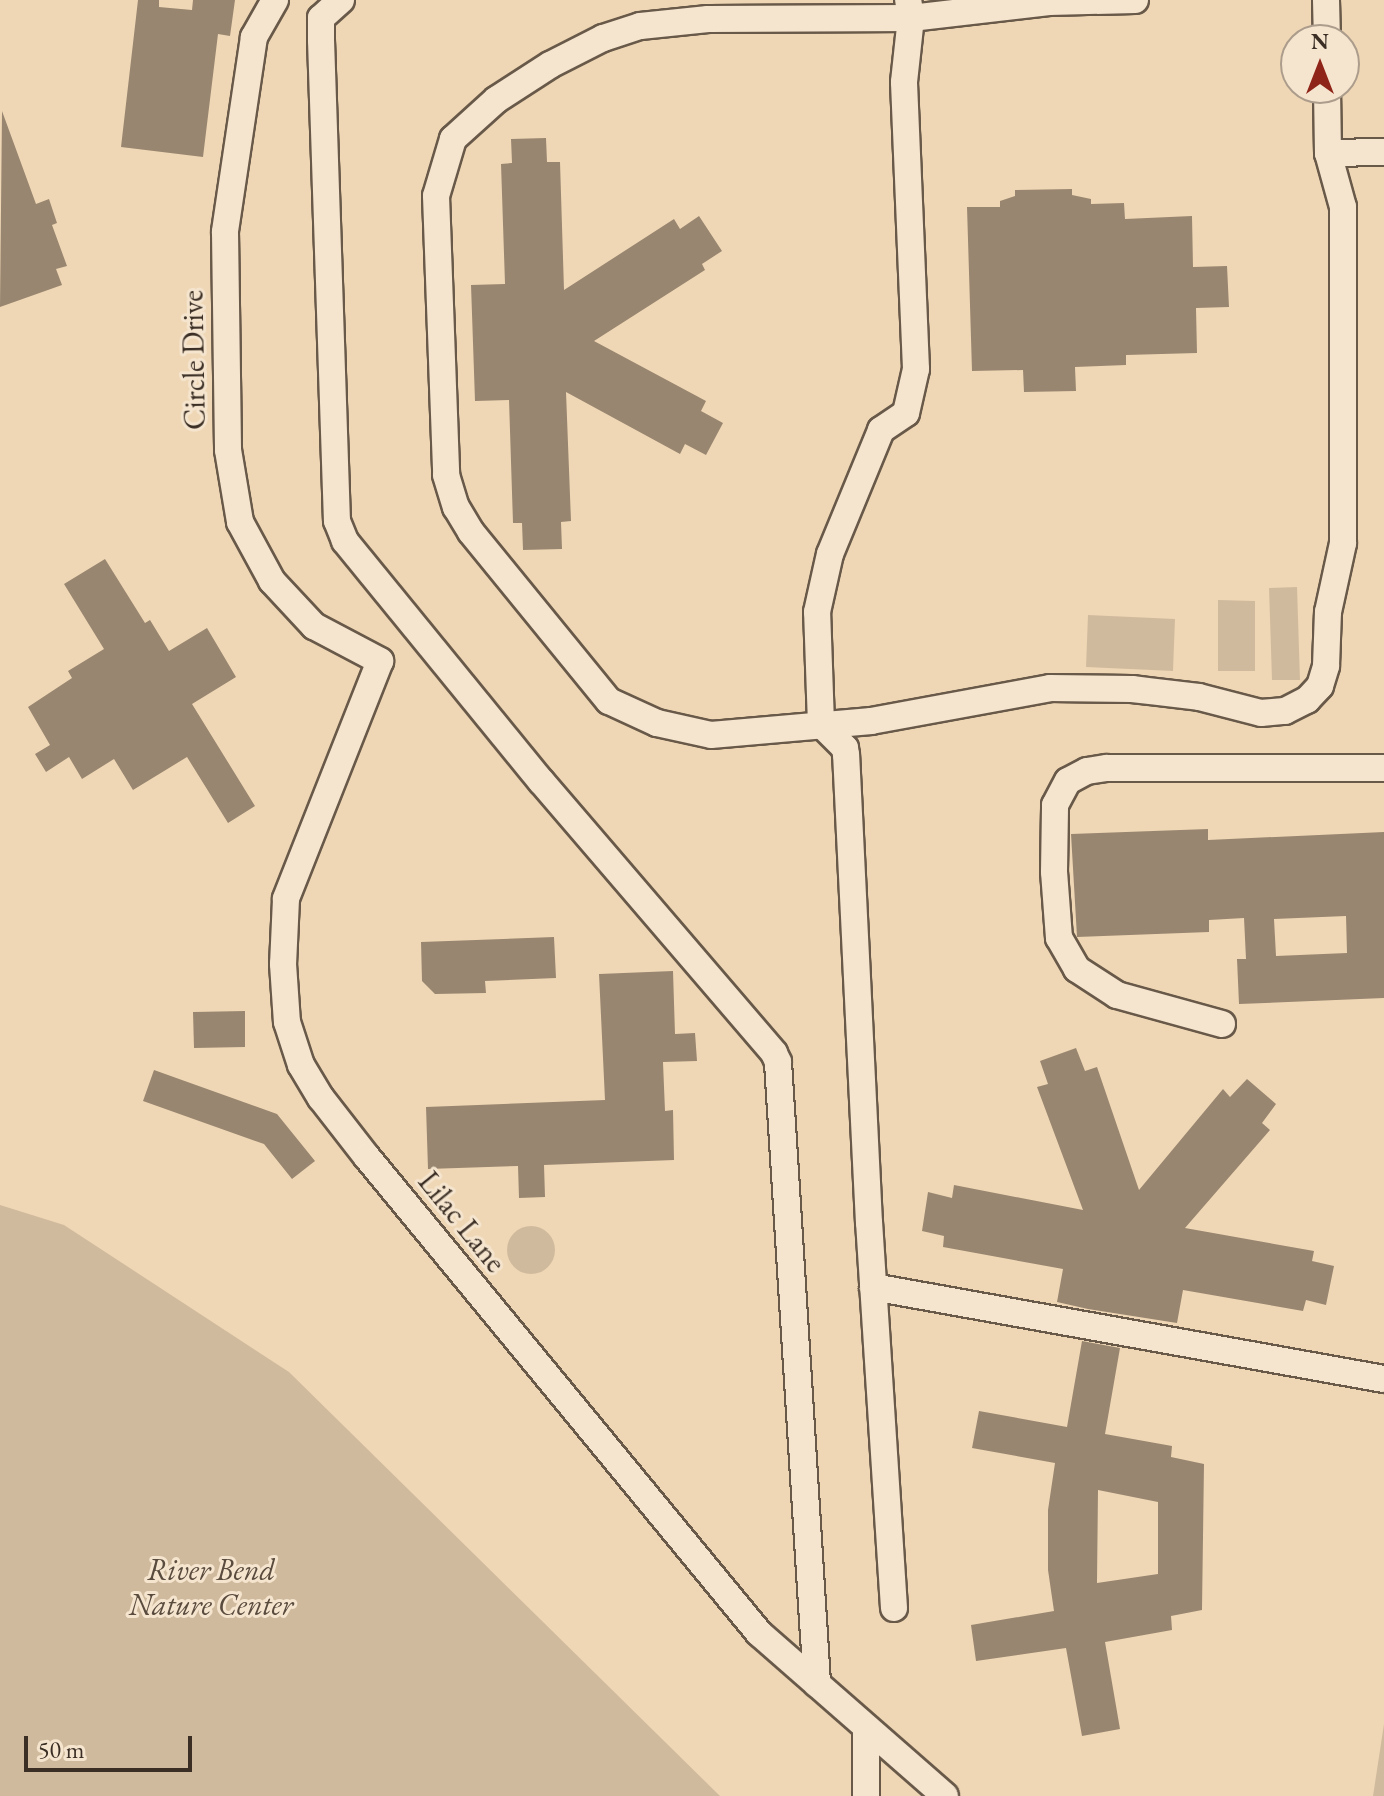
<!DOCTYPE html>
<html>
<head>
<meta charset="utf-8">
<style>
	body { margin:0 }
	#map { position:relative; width:1384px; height:1796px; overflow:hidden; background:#efd7b5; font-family:"EB Garamond",serif }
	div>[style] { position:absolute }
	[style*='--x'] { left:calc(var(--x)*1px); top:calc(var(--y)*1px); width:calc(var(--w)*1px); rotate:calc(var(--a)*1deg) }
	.green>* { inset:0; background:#d0ba9d }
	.round { border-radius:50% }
	.building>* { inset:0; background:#998670 }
	.roads { filter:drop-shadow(2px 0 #685949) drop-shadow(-2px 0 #685949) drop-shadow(0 2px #685949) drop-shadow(0 -2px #685949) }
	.minor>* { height:26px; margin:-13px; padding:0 13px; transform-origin:13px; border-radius:13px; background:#f5e5cf }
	span { translate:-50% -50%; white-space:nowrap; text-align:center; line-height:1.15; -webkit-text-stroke:6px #f5e5cf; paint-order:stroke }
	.street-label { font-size:30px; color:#3b2f25 }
	.park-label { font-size:30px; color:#594b3d; font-style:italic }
	.north { position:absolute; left:1280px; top:24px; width:80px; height:80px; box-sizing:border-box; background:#f5e5cf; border:2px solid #ab9c8b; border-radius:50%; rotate:0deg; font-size:22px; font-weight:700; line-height:32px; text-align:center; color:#3b2f25 }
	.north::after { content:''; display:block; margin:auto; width:28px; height:36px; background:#8f2418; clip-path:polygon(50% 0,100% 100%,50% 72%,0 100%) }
	.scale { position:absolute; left:24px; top:1736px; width:168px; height:36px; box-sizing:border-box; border:4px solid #3b2f25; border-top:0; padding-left:10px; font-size:24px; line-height:28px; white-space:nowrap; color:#3b2f25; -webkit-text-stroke:6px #f5e5cf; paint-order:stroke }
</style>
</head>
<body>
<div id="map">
	<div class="green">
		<i style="clip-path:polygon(1297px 587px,1300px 680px,1272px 680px,1269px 588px)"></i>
		<i style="clip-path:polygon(1218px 600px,1255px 601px,1255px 671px,1218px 671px)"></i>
		<i style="clip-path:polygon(1088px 615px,1175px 619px,1173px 671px,1086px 667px)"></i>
		<i style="clip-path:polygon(0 1205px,64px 1225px,289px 1372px,720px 1796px,0 1796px)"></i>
		<i class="round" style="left:507px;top:1226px;width:48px;height:48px"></i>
		<i style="clip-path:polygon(1384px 1724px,1384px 1796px,1373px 1796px)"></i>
	</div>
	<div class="building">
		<i style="clip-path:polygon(138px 0,159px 0,159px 7px,192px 10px,193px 0,235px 0,230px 36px,218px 34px,203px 157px,121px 147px)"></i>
		<i style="clip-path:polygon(2px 111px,36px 204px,49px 199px,57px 223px,52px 225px,67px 266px,56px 269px,62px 285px,0 307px)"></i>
		<i style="clip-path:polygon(546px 138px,547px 162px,560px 162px,564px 290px,674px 219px,680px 229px,699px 216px,722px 251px,702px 264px,705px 270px,594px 341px,706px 401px,701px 411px,723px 423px,706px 455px,685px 444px,680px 454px,566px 392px,571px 521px,561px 522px,562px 549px,523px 550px,522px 523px,513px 523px,509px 400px,475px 401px,471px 285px,505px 284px,501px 164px,512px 163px,511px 139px)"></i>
		<i style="clip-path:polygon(1072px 189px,1072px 195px,1091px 199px,1091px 204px,1124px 203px,1125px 219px,1192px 216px,1193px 267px,1227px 266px,1229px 307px,1196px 308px,1197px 353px,1126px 355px,1126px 365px,1075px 367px,1076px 391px,1024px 392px,1023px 370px,972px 371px,967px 207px,1000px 207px,1000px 201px,1015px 196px,1015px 190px)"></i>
		<i style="clip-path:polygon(105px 559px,145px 623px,150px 620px,169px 651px,207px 628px,236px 677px,192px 704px,255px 806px,228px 823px,187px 757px,133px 790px,114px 759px,82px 779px,69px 757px,46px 772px,35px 754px,50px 745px,28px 707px,72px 678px,68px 671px,104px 649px,64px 584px)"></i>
		<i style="clip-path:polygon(evenodd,1208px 829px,1208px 840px,1384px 832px,1384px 998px,1239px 1004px,1237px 959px,1246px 959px,1244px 918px,1209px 920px,1209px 932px,1077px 937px,1071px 834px,1208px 829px,1346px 916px,1347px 953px,1276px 956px,1274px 919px,1346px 916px)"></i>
		<i style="clip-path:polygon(554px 937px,556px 978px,485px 981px,486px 993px,435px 994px,422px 981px,421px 942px)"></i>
		<i style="clip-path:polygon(673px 971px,675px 1034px,695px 1033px,697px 1061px,663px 1062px,665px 1111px,673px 1110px,674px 1160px,544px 1165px,545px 1197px,519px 1198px,518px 1166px,428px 1169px,426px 1107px,605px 1100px,599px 974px)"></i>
		<i style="clip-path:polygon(245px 1011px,245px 1047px,194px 1048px,193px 1012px)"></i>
		<i style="clip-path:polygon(1076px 1048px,1085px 1071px,1097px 1067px,1139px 1190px,1223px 1089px,1230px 1097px,1247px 1079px,1276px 1104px,1262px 1123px,1270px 1130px,1185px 1228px,1314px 1251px,1312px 1261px,1334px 1266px,1326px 1305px,1306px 1300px,1303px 1311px,1183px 1290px,1177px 1323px,1088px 1309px,1057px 1302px,1063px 1269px,943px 1247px,944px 1236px,922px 1231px,928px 1192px,952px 1198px,954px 1185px,1083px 1210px,1037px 1087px,1048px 1084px,1040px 1061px)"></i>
		<i style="clip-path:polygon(154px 1070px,277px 1114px,315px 1161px,292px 1179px,264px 1144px,143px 1101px)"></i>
		<i style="clip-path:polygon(evenodd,1082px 1341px,1120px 1348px,1105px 1434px,1172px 1446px,1171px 1457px,1204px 1464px,1202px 1610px,1171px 1616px,1172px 1630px,1105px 1642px,1120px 1729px,1082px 1736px,1066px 1648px,976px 1661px,971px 1625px,1054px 1611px,1048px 1570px,1048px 1510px,1055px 1463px,972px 1448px,979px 1411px,1067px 1427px,1082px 1341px,1098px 1490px,1158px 1502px,1158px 1574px,1097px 1583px,1098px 1490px)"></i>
	</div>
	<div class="roads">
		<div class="minor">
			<i style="--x:275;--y:0;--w:43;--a:119.6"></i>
			<i style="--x:254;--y:37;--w:197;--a:98.5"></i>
			<i style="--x:225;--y:232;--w:218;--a:89.2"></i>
			<i style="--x:228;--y:450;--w:73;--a:80.5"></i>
			<i style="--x:240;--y:522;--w:67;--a:61.5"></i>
			<i style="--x:272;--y:581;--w:62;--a:47"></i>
			<i style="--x:314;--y:626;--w:75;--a:27.9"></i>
			<i style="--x:380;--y:661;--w:256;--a:111.6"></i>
			<i style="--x:286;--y:899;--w:65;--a:92.6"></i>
			<i style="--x:283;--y:964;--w:58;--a:86.1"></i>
			<i style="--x:287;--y:1022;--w:45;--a:72"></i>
			<i style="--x:301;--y:1065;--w:39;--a:59"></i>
			<i style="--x:321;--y:1098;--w:75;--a:52.1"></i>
			<i style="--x:367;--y:1157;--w:617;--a:50.53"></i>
			<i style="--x:759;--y:1633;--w:247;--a:41.2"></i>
			<i style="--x:341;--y:0;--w:27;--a:138"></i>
			<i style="--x:321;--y:18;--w:22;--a:90"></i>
			<i style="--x:321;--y:40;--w:481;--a:88.1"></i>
			<i style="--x:337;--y:521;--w:22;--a:68"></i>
			<i style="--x:345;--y:541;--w:310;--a:50.8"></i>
			<i style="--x:541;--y:781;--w:358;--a:49.4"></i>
			<i style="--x:774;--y:1053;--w:10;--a:66"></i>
			<i style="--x:778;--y:1062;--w:623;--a:86.41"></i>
			<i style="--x:1135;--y:0;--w:86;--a:178.7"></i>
			<i style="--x:1049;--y:2;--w:139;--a:173.4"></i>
			<i style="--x:911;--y:18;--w:203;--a:179.7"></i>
			<i style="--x:708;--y:19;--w:68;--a:174.1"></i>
			<i style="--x:640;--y:26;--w:39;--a:162"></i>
			<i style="--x:603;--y:38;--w:59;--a:153"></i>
			<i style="--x:550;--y:65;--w:64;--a:147.1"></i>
			<i style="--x:496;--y:100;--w:58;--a:137.8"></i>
			<i style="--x:453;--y:139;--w:59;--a:106.6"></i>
			<i style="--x:436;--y:196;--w:279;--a:87.9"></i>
			<i style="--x:446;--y:475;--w:34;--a:73"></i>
			<i style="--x:456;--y:507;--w:29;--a:59"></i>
			<i style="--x:471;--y:532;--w:218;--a:50.8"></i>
			<i style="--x:609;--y:701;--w:53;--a:24.6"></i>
			<i style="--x:657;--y:723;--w:55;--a:12.5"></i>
			<i style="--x:711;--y:735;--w:161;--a:-5"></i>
			<i style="--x:871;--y:721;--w:182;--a:-10.4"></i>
			<i style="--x:1050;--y:688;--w:82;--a:0.7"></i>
			<i style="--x:1132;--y:689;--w:67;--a:6.8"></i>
			<i style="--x:1199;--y:697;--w:64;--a:14.5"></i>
			<i style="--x:1261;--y:713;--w:24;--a:-5"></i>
			<i style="--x:1285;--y:711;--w:25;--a:-27"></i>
			<i style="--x:1307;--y:700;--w:19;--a:-47"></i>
			<i style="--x:1320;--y:686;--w:21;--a:-73"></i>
			<i style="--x:1326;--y:666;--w:54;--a:-87.9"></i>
			<i style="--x:1328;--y:612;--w:71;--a:-77.7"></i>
			<i style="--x:1343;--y:543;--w:336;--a:-90"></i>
			<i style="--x:1343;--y:207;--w:56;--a:-105.5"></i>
			<i style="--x:1328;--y:153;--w:65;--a:-90.9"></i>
			<i style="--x:1326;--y:0;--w:40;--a:88.6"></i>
			<i style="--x:1328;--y:153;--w:56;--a:-1"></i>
			<i style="--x:1222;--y:1024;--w:109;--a:-164.6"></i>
			<i style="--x:1117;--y:995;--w:48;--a:-147"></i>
			<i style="--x:1077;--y:969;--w:36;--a:-120"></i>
			<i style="--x:1059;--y:938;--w:66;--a:-94.3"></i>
			<i style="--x:1054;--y:872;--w:67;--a:-89.1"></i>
			<i style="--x:1055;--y:805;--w:27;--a:-62"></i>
			<i style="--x:1068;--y:781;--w:21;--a:-28"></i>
			<i style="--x:1087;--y:771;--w:20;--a:-9"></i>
			<i style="--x:1107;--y:768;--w:277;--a:0"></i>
			<i style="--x:873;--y:1287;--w:519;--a:10.21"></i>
			<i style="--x:894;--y:1608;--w:386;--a:-93.7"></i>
			<i style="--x:869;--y:1223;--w:469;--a:-92.8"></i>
			<i style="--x:846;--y:755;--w:7;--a:-98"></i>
			<i style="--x:845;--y:748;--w:34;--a:-135"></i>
			<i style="--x:821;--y:724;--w:112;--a:-92"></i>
			<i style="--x:817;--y:612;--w:59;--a:-77.4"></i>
			<i style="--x:830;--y:554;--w:134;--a:-67.6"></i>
			<i style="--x:881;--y:430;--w:30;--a:-34"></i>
			<i style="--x:906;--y:413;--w:45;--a:-77.2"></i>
			<i style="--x:916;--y:369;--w:287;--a:-92.4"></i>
			<i style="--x:904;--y:82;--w:64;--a:-83.8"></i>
			<i style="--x:911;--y:18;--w:18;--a:-99"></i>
			<i style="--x:866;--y:1728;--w:68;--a:90"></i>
		</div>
	</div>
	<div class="street-label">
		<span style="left:194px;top:360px;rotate:-91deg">Circle Drive</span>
		<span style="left:462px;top:1222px;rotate:51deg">Lilac Lane</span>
	</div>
	<div class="park-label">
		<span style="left:211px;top:1587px">River Bend<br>Nature Center</span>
	</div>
	<div class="north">N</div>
	<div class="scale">50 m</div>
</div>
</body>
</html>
